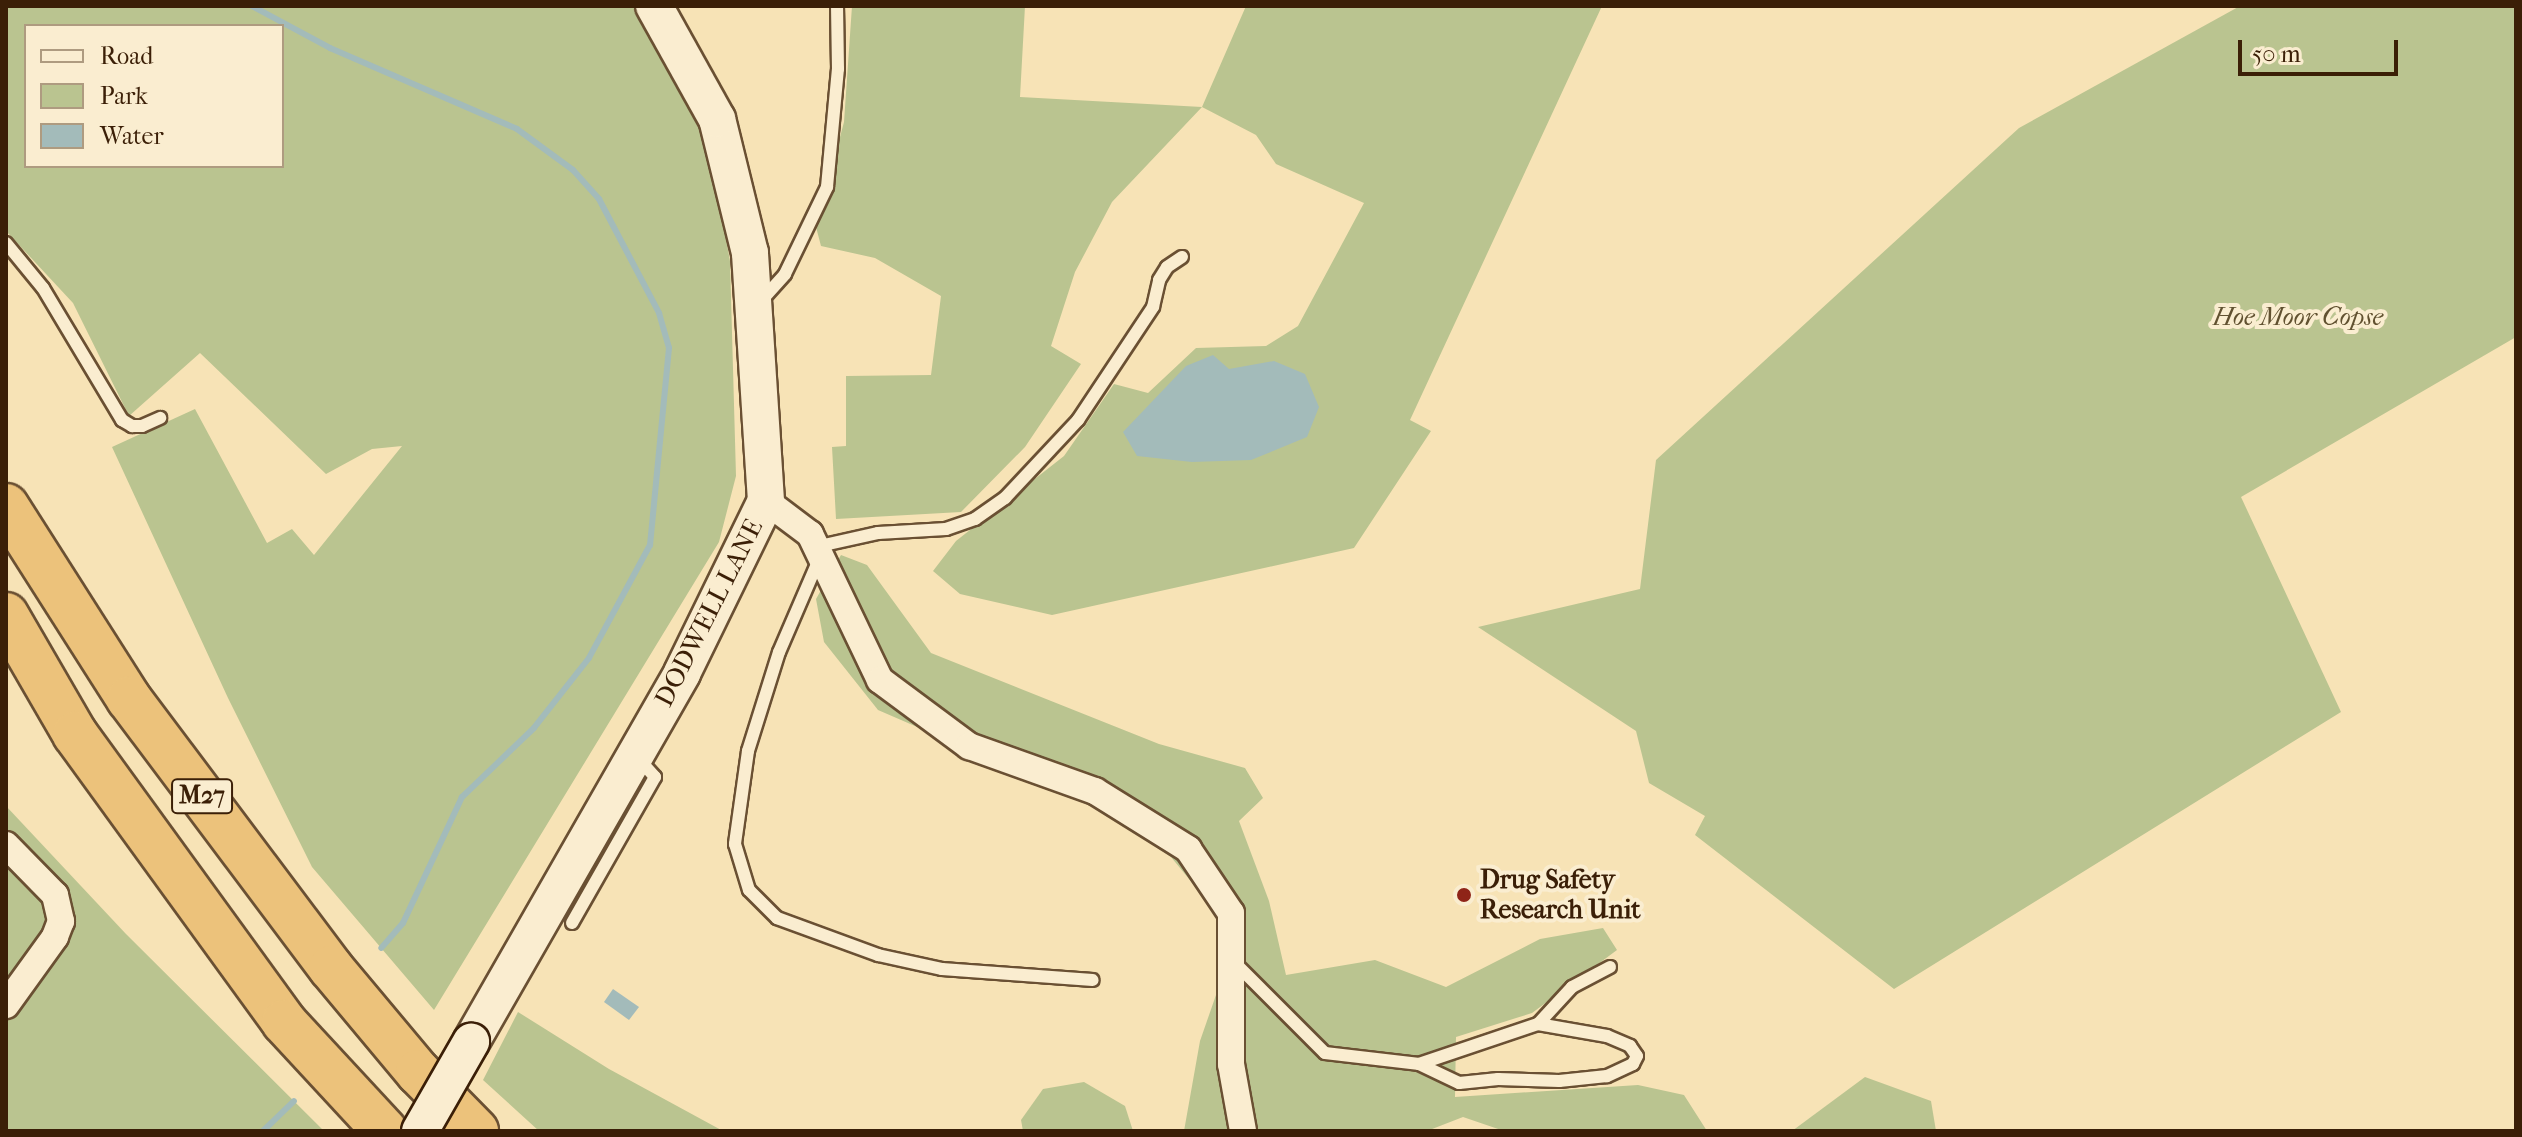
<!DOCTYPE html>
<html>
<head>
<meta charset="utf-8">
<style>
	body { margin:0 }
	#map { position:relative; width:2522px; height:1137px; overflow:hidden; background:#f7e3b6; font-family:"IM FELL French Canon",serif }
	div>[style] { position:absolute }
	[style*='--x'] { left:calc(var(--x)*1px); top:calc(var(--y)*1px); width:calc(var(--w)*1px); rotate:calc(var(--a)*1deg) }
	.green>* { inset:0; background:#bac490 }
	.water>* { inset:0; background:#a3bbba }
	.stream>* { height:6px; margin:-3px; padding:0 3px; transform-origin:3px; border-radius:3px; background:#a3bbba }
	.roads { filter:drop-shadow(2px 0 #6a5033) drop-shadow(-2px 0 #6a5033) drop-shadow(0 2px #6a5033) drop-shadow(0 -2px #6a5033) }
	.lane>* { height:12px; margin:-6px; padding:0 6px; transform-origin:6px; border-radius:6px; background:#faedd0 }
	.street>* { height:26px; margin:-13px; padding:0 13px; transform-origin:13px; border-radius:13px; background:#faedd0 }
	.secondary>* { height:36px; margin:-18px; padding:0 18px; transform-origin:18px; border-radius:18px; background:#faedd0 }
	.highway>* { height:44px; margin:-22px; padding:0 22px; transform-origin:22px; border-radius:22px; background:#ecc27b }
	.bridges { filter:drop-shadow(2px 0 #3b1f07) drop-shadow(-2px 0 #3b1f07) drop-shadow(0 2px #3b1f07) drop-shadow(0 -2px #3b1f07) }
	.secondary-bridge>* { height:36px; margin:-18px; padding:0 18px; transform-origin:18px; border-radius:18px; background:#faedd0 }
	.dots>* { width:22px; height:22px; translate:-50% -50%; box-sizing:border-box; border:4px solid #faedd0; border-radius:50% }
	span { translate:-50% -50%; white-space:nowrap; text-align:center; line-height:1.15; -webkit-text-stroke:8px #faedd0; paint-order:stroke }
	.shield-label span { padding:2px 6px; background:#faedd0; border:2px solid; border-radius:6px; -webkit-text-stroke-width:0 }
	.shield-label { font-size:24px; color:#3b1f07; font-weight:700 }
	.park-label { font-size:26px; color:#615130; font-style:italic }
	.street-label { font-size:26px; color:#3b1f07 }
	.poi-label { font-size:26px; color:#3b1f07; font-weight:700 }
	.left { translate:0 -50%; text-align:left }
	.frame { position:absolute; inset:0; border:8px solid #3b1f07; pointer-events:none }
	.legend { position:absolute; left:24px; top:24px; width:260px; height:144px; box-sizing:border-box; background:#faedd0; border:2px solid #ae9b80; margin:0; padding:10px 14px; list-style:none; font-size:24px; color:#3b1f07 }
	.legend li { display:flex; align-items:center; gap:16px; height:40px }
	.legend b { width:40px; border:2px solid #ae9b80 }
	.scale { position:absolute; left:2238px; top:40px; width:160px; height:36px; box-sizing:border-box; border:4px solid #3b1f07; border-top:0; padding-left:10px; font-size:24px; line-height:28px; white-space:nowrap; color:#3b1f07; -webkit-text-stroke:6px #faedd0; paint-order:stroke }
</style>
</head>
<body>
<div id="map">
	<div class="green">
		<i style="clip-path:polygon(evenodd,6px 6px,635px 6px,706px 129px,730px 261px,736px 476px,719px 542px,434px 1010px,312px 867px,228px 698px,112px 447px,195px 409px,267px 543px,292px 529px,314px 555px,402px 446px,372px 449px,326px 474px,200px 353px,129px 416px,73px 303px,6px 231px,6px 6px,26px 26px,282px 26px,282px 166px,26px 166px,26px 26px)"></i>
		<i style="clip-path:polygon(852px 6px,1025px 6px,1020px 97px,1202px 107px,1246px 6px,1602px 6px,1410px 420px,1431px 431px,1354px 548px,1052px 615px,960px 594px,933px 571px,956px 541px,1064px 456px,1114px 384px,1148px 393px,1196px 348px,1266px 346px,1298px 326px,1364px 203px,1276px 164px,1256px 135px,1202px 107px,1112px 202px,1075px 272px,1051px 346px,1081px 364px,1025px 447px,961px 512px,836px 519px,832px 447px,846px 446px,846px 376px,931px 375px,941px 296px,875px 258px,821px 246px,816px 227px,844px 122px)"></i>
		<i style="clip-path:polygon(2240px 6px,2516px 6px,2516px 337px,2241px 497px,2341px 712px,1894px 989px,1695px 835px,1705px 816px,1649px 783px,1636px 731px,1478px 627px,1640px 589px,1656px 460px,2019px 128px)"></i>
		<i style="clip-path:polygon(841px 555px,867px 565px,931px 653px,1159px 744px,1245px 768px,1263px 798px,1239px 821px,1269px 901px,1286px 975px,1375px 960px,1446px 987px,1540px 939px,1603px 928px,1617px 950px,1532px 1013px,1456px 1037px,1455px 1097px,1638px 1085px,1684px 1095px,1707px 1131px,1504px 1131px,1463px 1117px,1427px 1131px,1184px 1131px,1200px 1041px,1216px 995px,1216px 912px,1171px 857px,1090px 802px,878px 710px,824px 642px,816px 599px)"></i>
		<i style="clip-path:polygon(6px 806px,126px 934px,324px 1131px,6px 1131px)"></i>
		<i style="clip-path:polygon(518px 1012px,609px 1069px,723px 1131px,539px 1131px,483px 1080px)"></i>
		<i style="clip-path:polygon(1865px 1077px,1931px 1101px,1936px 1131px,1792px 1131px)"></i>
		<i style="clip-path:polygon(1084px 1082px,1125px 1106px,1133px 1131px,1023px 1131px,1021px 1120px,1043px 1089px)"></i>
	</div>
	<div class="water">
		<i style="clip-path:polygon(1213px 355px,1229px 369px,1274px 361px,1305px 374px,1319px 407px,1307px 437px,1251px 460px,1192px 462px,1137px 456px,1123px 432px,1186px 366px)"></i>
		<i style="clip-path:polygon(613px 989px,639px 1007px,629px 1020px,604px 1002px)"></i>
	</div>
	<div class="stream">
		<i style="--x:252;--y:6;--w:89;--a:28.3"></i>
		<i style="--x:330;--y:48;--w:204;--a:23.4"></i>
		<i style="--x:517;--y:129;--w:69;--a:36.2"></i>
		<i style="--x:573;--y:170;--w:39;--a:48"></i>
		<i style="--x:599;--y:199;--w:129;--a:62.2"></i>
		<i style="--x:659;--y:313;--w:36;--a:74"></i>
		<i style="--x:669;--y:348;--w:198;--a:95.5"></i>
		<i style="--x:650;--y:545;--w:128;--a:118.4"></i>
		<i style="--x:589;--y:658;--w:89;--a:128.2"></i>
		<i style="--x:534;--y:728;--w:100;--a:136.2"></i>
		<i style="--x:462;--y:797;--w:139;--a:115.1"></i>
		<i style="--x:403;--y:923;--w:33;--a:131"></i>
		<i style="--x:263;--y:1131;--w:43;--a:-44.1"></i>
	</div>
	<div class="roads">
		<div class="lane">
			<i style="--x:6;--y:243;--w:58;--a:50.6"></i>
			<i style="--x:43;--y:288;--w:154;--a:59.1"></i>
			<i style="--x:122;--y:420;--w:12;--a:31"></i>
			<i style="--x:132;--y:426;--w:10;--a:0"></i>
			<i style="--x:142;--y:426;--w:20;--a:-24"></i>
			<i style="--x:761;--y:301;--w:36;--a:-48"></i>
			<i style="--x:785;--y:274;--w:97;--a:-64.2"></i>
			<i style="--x:827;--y:187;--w:119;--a:-84.7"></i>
			<i style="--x:838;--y:69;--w:63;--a:-90.9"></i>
			<i style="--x:815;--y:547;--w:65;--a:-12.5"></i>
			<i style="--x:878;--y:533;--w:68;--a:-3.4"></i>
			<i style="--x:946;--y:529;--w:31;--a:-19"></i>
			<i style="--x:975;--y:519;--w:37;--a:-35"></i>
			<i style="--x:1005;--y:498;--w:107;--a:-46.9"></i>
			<i style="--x:1078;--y:420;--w:136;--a:-56.4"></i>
			<i style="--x:1153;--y:307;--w:28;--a:-77"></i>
			<i style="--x:1159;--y:280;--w:15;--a:-58"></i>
			<i style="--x:1167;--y:267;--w:18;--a:-34"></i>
			<i style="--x:820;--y:557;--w:103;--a:113.3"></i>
			<i style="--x:779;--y:652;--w:104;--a:107.4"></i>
			<i style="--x:748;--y:751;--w:94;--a:98"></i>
			<i style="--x:735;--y:844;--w:48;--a:73.1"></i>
			<i style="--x:749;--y:890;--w:40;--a:45"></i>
			<i style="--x:777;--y:918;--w:108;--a:20.1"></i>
			<i style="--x:878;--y:955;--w:66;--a:12.3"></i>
			<i style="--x:942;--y:969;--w:151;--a:4.2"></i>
			<i style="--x:572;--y:923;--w:168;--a:-60.4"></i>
			<i style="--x:655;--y:777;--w:24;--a:-132"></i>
			<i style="--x:1233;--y:961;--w:130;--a:45"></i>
			<i style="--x:1325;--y:1053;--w:95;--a:6.7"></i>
			<i style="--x:1419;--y:1064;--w:126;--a:-18.6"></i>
			<i style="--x:1538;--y:1024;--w:70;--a:9.9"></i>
			<i style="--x:1607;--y:1036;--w:25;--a:23"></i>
			<i style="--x:1630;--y:1046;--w:12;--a:55"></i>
			<i style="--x:1637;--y:1056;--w:9;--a:117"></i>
			<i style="--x:1633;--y:1064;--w:29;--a:155"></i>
			<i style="--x:1607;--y:1076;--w:48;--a:174.1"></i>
			<i style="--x:1559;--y:1081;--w:61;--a:-178.1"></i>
			<i style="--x:1498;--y:1079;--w:39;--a:174"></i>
			<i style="--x:1459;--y:1083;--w:44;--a:-154.6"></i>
			<i style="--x:1538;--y:1024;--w:50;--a:-47.4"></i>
			<i style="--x:1572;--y:987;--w:43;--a:-27.8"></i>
		</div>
		<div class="street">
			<i style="--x:766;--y:501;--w:55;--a:36.9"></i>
			<i style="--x:810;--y:534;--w:162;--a:64.4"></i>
			<i style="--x:880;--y:680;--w:111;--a:36.6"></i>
			<i style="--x:969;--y:746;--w:134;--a:19.7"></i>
			<i style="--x:1095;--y:791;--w:110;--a:31.9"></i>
			<i style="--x:1188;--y:849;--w:77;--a:56.1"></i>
			<i style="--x:1231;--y:913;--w:151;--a:90"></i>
			<i style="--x:1231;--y:1064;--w:68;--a:79.8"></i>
			<i style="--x:6;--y:845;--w:70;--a:45.6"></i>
			<i style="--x:55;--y:895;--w:27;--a:77"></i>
			<i style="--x:61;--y:921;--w:17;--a:111"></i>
			<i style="--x:55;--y:937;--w:84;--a:125.8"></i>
		</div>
		<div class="secondary">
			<i style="--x:471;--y:1042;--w:425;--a:-60.2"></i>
			<i style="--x:682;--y:673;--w:191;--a:-64"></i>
			<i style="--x:766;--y:501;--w:249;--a:-93.7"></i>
			<i style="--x:750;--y:253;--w:138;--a:-103.8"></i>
			<i style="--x:717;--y:119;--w:129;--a:-119.1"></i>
		</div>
		<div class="highway">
			<i style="--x:6;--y:506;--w:229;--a:57.5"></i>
			<i style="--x:129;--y:699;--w:336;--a:53.1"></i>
			<i style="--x:331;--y:968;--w:136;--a:50.1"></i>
			<i style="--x:418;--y:1072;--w:83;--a:45.5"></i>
			<i style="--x:6;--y:615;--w:138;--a:59.9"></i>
			<i style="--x:75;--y:734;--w:356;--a:54"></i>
			<i style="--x:284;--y:1022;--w:149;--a:47.2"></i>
		</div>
	</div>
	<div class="bridges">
		<div class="secondary-bridge">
			<i style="--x:420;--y:1131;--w:103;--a:-60.2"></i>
		</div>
	</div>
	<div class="dots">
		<i style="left:1464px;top:895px;background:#8f2418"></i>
	</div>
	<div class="shield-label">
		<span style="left:202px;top:796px">M27</span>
	</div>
	<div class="park-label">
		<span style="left:2298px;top:317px">Hoe Moor Copse</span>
	</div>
	<div class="street-label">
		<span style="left:709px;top:613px;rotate:-63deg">DODWELL LANE</span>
	</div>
	<div class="poi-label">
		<span class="left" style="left:1480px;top:895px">Drug Safety<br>Research Unit</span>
	</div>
	<div class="frame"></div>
	<ul class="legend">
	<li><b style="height:10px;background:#faedd0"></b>Road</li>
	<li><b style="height:22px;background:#bac490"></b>Park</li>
	<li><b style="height:22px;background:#a3bbba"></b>Water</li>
	</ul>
	<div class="scale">50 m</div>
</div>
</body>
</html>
